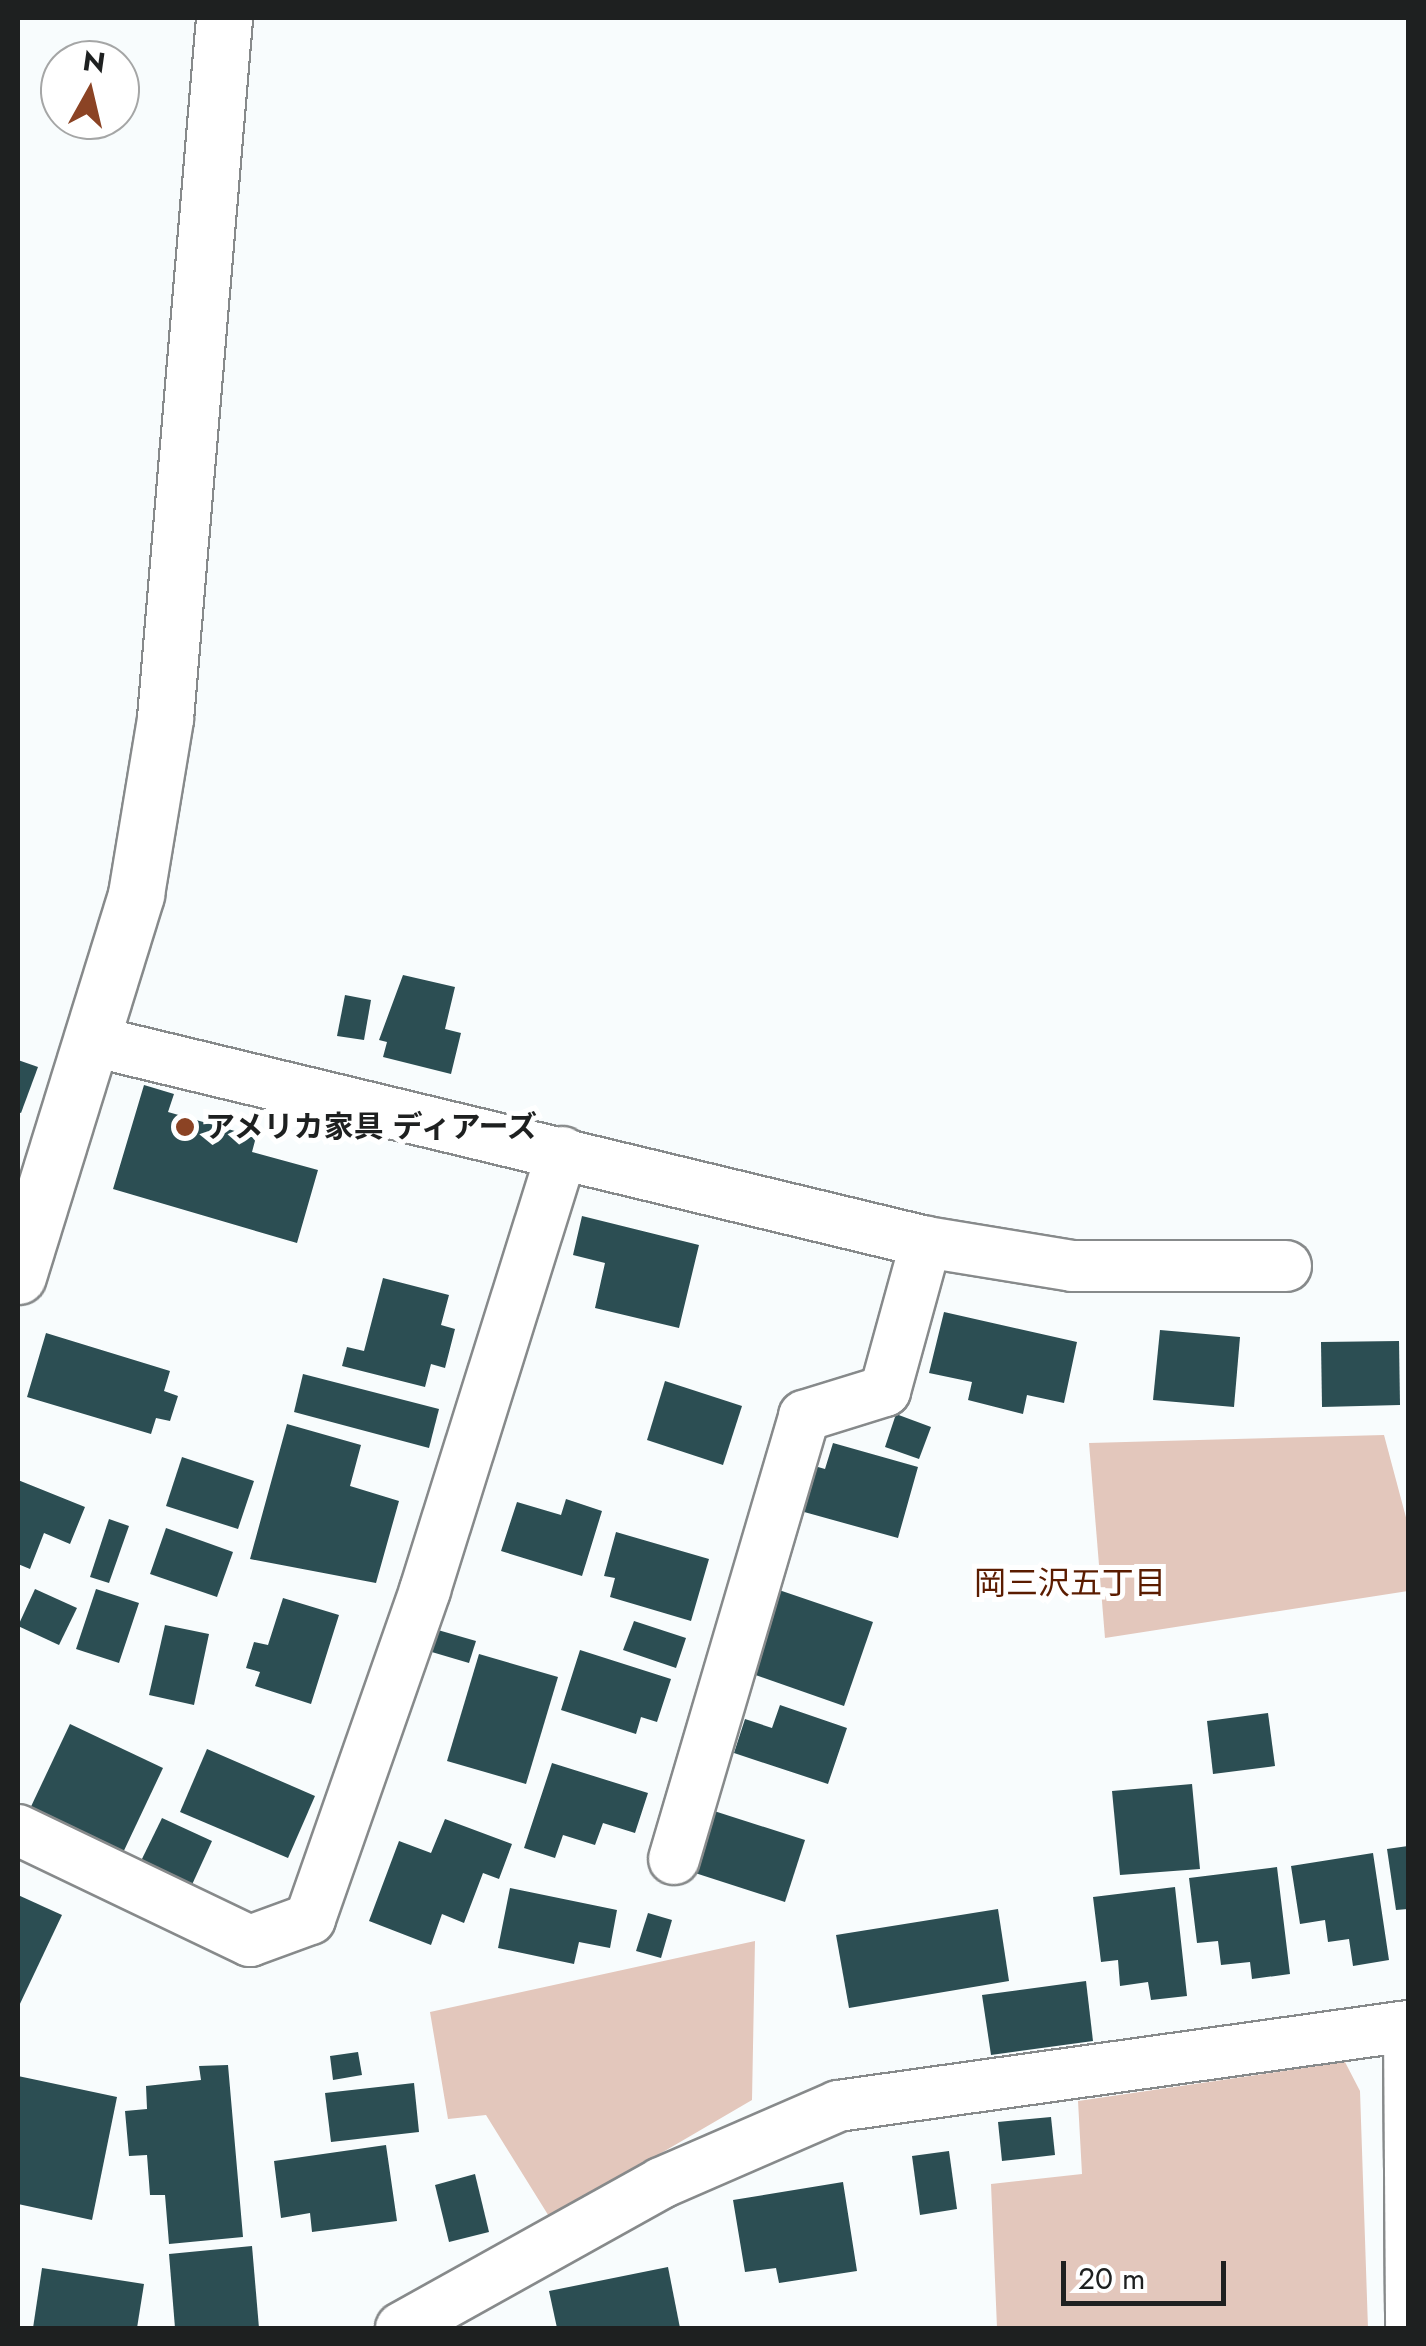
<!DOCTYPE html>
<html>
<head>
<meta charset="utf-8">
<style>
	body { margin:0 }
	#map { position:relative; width:1426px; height:2346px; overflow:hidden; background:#f8fcfd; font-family:Jost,"Noto Sans JP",sans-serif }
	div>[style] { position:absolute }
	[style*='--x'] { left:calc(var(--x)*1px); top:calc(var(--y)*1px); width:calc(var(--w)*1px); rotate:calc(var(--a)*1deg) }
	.green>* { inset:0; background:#e3c7bc }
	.building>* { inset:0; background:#2c4e53 }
	.roads { filter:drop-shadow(2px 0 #878a8b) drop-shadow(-2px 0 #878a8b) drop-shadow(0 2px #878a8b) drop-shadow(0 -2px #878a8b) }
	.lane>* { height:25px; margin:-12.5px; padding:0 12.5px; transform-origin:12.5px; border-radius:12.5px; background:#fff }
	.street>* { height:50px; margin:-25px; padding:0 25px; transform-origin:25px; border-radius:25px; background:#fff }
	.secondary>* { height:55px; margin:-27.5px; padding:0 27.5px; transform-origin:27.5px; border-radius:27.5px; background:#fff }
	.dots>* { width:28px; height:28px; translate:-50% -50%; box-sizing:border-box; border:5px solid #fff; border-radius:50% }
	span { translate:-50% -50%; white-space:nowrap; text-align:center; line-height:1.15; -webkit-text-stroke:10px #fff; paint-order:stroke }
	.poi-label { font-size:30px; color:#1e2020; font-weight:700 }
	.left { translate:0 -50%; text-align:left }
	.neighbourhood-label { font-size:32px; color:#5b1c00 }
	.frame { position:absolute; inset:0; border:20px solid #1e2020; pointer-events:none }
	.north { position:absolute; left:40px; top:40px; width:100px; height:100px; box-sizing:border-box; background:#fff; border:2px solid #a5a6a6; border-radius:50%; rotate:8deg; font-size:28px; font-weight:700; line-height:40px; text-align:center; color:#1e2020 }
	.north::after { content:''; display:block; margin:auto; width:35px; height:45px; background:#8b4324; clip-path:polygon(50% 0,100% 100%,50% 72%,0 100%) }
	.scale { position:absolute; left:1061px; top:2261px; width:165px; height:45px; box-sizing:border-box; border:5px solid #1e2020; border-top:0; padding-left:12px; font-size:30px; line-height:35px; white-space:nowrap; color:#1e2020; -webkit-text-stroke:8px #fff; paint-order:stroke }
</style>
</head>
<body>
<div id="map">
	<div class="green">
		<i style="clip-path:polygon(1384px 1435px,1408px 1525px,1408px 1591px,1105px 1638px,1089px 1443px)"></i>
		<i style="clip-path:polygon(755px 1941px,752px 2100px,550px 2218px,486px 2115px,448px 2119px,430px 2012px)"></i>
		<i style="clip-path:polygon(1345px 2062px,1360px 2091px,1368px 2328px,997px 2328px,991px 2184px,1082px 2174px,1078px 2101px)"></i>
	</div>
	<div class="building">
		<i style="clip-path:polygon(403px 975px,455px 987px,445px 1029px,461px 1033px,451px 1074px,383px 1057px,387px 1042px,379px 1040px)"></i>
		<i style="clip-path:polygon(345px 995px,371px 1000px,364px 1040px,337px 1036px)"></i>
		<i style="clip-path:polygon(18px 1060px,38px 1067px,21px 1113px,18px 1112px)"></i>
		<i style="clip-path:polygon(144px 1085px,174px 1094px,168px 1112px,256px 1137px,252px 1152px,318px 1170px,297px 1243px,113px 1189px)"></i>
		<i style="clip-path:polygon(582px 1216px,699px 1245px,679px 1328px,595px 1308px,605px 1263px,573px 1255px)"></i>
		<i style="clip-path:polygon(383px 1278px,449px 1295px,441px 1325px,455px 1329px,445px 1368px,431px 1364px,425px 1387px,342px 1366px,347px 1347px,364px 1351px)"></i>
		<i style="clip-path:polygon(944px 1312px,1077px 1342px,1064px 1403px,1027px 1395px,1023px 1414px,968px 1400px,972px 1382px,929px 1373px)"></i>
		<i style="clip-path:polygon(1160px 1330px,1240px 1337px,1234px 1407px,1153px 1400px)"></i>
		<i style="clip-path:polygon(46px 1333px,170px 1371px,164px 1391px,178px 1396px,170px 1421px,156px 1418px,151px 1434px,27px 1397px)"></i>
		<i style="clip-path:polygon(1399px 1341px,1400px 1405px,1322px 1407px,1321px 1342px)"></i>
		<i style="clip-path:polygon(303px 1374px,439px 1409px,429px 1448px,294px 1412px)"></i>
		<i style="clip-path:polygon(665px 1381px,742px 1406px,723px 1465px,647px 1440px)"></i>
		<i style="clip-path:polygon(896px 1414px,931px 1427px,919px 1459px,885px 1447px)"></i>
		<i style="clip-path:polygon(287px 1424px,361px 1445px,350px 1486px,399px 1501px,376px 1583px,250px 1559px)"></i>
		<i style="clip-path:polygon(833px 1443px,918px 1467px,898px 1538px,797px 1510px,811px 1465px,825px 1469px)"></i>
		<i style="clip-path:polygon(182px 1457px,254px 1481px,238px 1529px,166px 1506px)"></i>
		<i style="clip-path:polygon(18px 1480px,85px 1507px,70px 1544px,44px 1533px,30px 1569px,18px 1564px)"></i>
		<i style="clip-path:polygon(566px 1499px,602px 1511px,582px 1576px,501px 1551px,517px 1502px,561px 1515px)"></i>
		<i style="clip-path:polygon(109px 1519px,129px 1526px,109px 1583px,90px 1577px)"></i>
		<i style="clip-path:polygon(166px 1528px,233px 1552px,217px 1597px,150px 1574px)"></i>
		<i style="clip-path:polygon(616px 1532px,709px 1559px,691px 1621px,610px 1597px,615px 1578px,604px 1576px)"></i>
		<i style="clip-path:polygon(35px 1589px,77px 1608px,59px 1645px,18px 1626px)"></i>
		<i style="clip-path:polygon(96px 1589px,139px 1603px,119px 1663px,76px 1649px)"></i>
		<i style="clip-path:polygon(779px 1590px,873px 1622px,844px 1706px,750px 1673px)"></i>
		<i style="clip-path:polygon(283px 1598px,339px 1615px,311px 1704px,255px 1686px,260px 1672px,246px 1668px,254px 1642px,268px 1645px)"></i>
		<i style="clip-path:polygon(634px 1621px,686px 1638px,676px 1668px,623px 1650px)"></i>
		<i style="clip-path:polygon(165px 1625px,209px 1634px,194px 1705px,149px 1695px)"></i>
		<i style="clip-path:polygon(431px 1628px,476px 1641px,469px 1663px,425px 1650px)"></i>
		<i style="clip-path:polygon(580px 1650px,671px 1679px,657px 1722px,641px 1717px,636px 1734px,561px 1710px)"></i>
		<i style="clip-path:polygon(479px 1654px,558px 1677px,526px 1784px,447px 1761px)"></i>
		<i style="clip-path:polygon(780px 1705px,847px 1728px,828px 1784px,734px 1753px,745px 1719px,772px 1728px)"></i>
		<i style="clip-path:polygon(1268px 1713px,1275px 1766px,1213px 1774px,1207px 1721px)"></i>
		<i style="clip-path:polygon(70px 1724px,163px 1768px,120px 1859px,27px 1815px)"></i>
		<i style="clip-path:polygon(207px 1749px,315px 1796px,288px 1858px,180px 1812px)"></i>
		<i style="clip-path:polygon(552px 1763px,648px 1793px,635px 1833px,603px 1823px,595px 1845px,563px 1835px,555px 1858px,524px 1848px)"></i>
		<i style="clip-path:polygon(1192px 1784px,1200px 1869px,1120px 1875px,1112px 1791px)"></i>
		<i style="clip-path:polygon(711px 1810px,805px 1840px,785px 1902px,692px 1872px)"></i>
		<i style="clip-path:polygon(162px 1818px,212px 1841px,190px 1889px,139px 1865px)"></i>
		<i style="clip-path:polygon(445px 1819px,512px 1844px,499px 1879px,483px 1873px,464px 1923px,442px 1914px,431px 1945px,369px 1921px,399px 1841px,431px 1853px)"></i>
		<i style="clip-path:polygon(1408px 1846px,1408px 1909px,1396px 1910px,1387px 1849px)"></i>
		<i style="clip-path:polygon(1373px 1853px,1389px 1960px,1353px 1966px,1349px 1939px,1328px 1942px,1325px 1920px,1300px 1924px,1291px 1866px)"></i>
		<i style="clip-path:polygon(1277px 1867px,1290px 1974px,1252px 1979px,1250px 1962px,1221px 1965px,1218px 1941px,1197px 1943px,1189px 1878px)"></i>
		<i style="clip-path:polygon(1175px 1887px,1187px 1996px,1151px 2000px,1148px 1982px,1120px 1986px,1118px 1960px,1101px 1962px,1093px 1897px)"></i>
		<i style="clip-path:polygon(510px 1888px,617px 1910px,610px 1948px,579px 1942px,574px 1964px,498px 1948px)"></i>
		<i style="clip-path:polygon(18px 1895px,62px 1915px,18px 2008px)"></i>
		<i style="clip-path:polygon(998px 1909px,1009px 1981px,849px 2008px,836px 1935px)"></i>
		<i style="clip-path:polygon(648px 1913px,672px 1920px,661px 1958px,636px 1951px)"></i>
		<i style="clip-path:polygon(1086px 1981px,1093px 2041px,991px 2055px,982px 1995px)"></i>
		<i style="clip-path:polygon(358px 2052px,362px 2075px,333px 2080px,330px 2056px)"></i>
		<i style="clip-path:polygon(228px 2065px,243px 2237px,169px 2244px,165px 2195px,150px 2195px,147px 2155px,129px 2156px,125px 2111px,147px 2109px,146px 2086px,201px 2080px,199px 2066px)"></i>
		<i style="clip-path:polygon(18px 2076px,117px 2097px,92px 2220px,18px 2204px)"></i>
		<i style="clip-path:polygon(414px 2083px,419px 2132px,331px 2142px,325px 2093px)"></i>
		<i style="clip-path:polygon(1051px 2117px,1055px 2155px,1002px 2161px,998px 2122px)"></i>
		<i style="clip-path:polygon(386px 2145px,397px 2221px,312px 2232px,310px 2213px,281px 2218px,274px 2161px)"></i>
		<i style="clip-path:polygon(949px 2151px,957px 2209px,920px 2215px,912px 2156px)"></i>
		<i style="clip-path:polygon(475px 2174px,489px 2232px,449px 2242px,435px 2185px)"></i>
		<i style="clip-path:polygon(843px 2182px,857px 2271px,779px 2283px,776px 2268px,745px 2272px,733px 2200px)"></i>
		<i style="clip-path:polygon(252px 2246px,259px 2328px,175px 2328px,169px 2254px)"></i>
		<i style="clip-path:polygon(668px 2267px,680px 2328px,557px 2328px,549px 2291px)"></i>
		<i style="clip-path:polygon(42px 2268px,144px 2284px,137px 2328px,33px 2328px)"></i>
	</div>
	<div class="roads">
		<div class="lane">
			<i style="--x:1396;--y:2027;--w:301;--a:89.6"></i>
		</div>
		<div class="street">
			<i style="--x:97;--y:1042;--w:853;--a:13.56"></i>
			<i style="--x:926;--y:1242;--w:148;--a:9.3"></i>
			<i style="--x:1072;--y:1266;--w:214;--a:0"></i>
			<i style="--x:18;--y:1830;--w:257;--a:25.6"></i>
			<i style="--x:250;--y:1941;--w:64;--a:-20.1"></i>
			<i style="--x:310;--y:1919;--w:349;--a:-70.7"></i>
			<i style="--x:425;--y:1590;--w:459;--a:-72.6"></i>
			<i style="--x:674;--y:1859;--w:462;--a:-73.6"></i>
			<i style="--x:804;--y:1416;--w:85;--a:-17.2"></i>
			<i style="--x:885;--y:1391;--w:155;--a:-74.6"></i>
			<i style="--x:401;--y:2328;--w:298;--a:-29.1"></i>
			<i style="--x:661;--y:2183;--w:193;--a:-23.5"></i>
			<i style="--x:838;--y:2106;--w:576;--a:-7.99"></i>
		</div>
		<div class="secondary">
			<i style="--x:18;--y:1276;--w:400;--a:-72.8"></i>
			<i style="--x:136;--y:894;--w:178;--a:-80.6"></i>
			<i style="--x:165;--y:718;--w:702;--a:-85.18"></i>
		</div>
	</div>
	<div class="dots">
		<i style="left:185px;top:1127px;background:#8b4324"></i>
	</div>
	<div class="poi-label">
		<span class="left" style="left:205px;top:1127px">アメリカ家具 ディアーズ</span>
	</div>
	<div class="neighbourhood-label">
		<span style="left:1070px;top:1583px">岡三沢五丁目</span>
	</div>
	<div class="frame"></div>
	<div class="north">N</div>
	<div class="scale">20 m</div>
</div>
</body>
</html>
